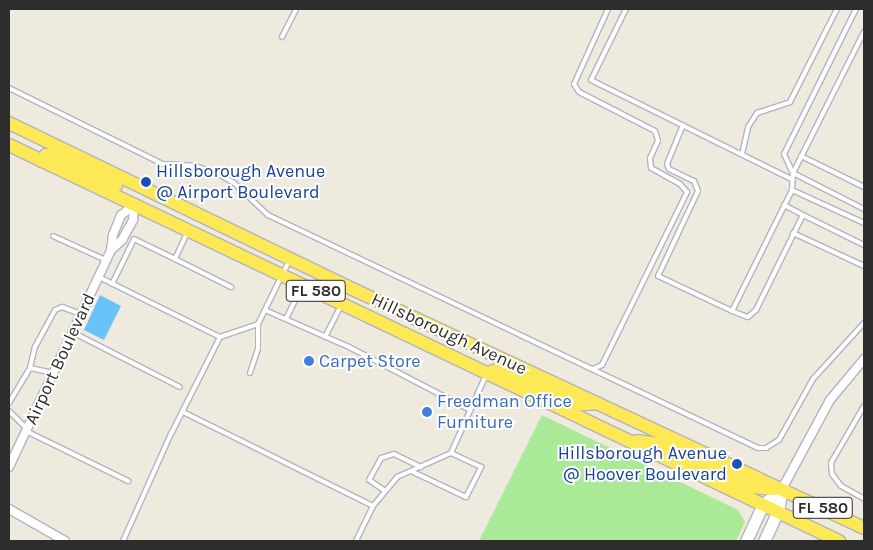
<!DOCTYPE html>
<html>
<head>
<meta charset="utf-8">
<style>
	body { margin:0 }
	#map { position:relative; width:873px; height:550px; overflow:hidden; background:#efeade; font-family:Karla,sans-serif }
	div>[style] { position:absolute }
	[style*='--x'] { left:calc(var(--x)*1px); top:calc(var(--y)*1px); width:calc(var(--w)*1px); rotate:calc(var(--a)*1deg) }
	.green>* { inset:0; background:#aaea97 }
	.water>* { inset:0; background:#69c3f9 }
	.roads { filter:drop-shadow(1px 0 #b2b3c1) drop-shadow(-1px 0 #b2b3c1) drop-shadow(0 1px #b2b3c1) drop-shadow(0 -1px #b2b3c1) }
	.service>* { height:4px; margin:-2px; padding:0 2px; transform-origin:2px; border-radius:2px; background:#fff }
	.minor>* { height:8px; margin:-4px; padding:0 4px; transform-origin:4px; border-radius:4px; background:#fff }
	.secondary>* { height:11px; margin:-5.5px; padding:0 5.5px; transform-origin:5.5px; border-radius:5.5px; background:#fff }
	.primary>* { height:12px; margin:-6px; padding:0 6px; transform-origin:6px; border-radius:6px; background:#fde856 }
	.dots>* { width:14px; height:14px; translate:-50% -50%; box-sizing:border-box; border:2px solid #fff; border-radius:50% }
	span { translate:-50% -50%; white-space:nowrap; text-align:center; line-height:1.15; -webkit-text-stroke:4px #fff; paint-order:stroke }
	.shield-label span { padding:1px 4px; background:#fff; border:1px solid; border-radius:4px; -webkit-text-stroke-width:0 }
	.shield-label { font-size:16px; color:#2d2d2d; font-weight:700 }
	.transit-label { font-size:18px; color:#164399 }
	.left { translate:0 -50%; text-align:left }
	.right { translate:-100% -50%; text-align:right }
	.street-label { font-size:18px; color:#2d2d2d }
	.shop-label { font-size:18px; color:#366cbe }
	.frame { position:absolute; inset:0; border:10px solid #2d2d2d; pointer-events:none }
</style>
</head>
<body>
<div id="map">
	<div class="green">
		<i style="clip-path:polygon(542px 415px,738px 510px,745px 522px,736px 541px,479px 541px)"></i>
	</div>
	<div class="water">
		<i style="clip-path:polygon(100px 295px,121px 306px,104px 340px,84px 330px)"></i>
	</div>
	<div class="roads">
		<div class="service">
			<i style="--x:626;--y:9;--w:79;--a:116.2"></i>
			<i style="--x:591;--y:80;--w:225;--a:26.3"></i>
			<i style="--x:856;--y:9;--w:162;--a:116.4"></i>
			<i style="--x:784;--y:154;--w:21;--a:65"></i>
			<i style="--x:793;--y:173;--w:80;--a:26.9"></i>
			<i style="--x:282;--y:37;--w:31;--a:-63"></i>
			<i style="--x:9;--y:88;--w:172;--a:26.3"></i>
			<i style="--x:163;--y:164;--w:33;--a:3"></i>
			<i style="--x:196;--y:166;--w:28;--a:21"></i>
			<i style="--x:222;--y:176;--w:14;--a:30"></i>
			<i style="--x:234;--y:183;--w:47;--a:43.3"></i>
			<i style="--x:268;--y:215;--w:543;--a:25.43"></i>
			<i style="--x:758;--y:448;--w:8;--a:0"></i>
			<i style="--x:766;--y:448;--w:15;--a:-32"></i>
			<i style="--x:779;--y:440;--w:70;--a:-60.9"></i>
			<i style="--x:813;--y:379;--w:76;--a:-47.7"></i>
			<i style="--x:683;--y:125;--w:42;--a:112.3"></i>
			<i style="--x:667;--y:164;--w:5;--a:68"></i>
			<i style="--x:669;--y:169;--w:28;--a:26"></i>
			<i style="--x:694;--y:181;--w:11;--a:68"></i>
			<i style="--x:698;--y:191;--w:94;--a:115.2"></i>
			<i style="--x:658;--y:276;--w:82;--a:25.3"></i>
			<i style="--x:732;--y:311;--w:135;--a:-63.6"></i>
			<i style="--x:792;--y:190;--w:17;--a:-87"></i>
			<i style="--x:793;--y:173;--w:158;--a:-63.3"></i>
			<i style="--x:742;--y:154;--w:28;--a:-77"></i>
			<i style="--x:748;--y:127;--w:17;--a:-57"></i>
			<i style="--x:757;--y:113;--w:35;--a:-18"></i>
			<i style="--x:790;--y:102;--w:104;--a:-63.2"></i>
			<i style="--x:801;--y:156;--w:70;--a:26.2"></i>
			<i style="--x:792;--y:190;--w:79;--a:24.6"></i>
			<i style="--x:784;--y:205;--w:21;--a:28"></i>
			<i style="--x:793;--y:233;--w:78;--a:24.9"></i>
			<i style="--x:53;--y:236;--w:58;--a:24.4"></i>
			<i style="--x:175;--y:259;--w:63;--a:26.6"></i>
			<i style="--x:99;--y:277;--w:135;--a:26.4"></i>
			<i style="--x:112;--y:284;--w:50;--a:-63.9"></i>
			<i style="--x:134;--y:239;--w:46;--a:26"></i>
			<i style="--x:175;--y:259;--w:29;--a:-65"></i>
			<i style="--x:265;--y:310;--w:92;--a:23.8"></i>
			<i style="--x:349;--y:347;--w:136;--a:27.5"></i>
			<i style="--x:732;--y:311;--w:17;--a:21"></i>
			<i style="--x:748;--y:317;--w:11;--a:-41"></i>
			<i style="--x:756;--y:310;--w:106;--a:-63.7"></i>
			<i style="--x:803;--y:215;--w:68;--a:26.2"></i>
			<i style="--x:286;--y:319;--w:34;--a:-64"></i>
			<i style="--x:72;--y:332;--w:121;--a:27"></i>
			<i style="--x:325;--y:337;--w:36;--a:-63"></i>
			<i style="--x:30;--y:368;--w:22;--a:-77"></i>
			<i style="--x:35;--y:347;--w:42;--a:-61.6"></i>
			<i style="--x:55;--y:310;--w:8;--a:-23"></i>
			<i style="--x:62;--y:307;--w:20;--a:20"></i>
			<i style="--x:593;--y:369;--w:10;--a:-24"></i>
			<i style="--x:602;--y:365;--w:193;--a:-63.8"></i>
			<i style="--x:687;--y:192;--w:11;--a:-131"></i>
			<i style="--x:680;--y:184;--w:33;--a:-151"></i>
			<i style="--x:651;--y:168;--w:10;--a:-96"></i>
			<i style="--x:650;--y:158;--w:19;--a:-65"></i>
			<i style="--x:658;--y:141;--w:10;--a:-107"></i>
			<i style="--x:655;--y:131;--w:85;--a:-152.8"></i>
			<i style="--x:579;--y:92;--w:9;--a:-122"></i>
			<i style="--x:574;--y:84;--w:82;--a:-65.6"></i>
			<i style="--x:250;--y:373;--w:26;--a:-72"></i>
			<i style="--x:258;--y:348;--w:24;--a:-90"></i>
			<i style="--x:9;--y:403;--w:41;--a:-59"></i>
			<i style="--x:30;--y:368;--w:24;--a:12"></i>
			<i style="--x:864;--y:406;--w:66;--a:120.1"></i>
			<i style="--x:831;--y:463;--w:11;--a:85"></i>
			<i style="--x:832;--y:474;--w:15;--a:53"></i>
			<i style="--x:841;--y:486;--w:26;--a:29"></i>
			<i style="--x:9;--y:411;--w:25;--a:45"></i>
			<i style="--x:183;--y:412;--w:212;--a:26.3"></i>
			<i style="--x:373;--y:506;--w:39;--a:116"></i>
			<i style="--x:26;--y:431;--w:114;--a:26.1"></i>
			<i style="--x:411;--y:471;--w:61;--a:25.3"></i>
			<i style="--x:466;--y:497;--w:34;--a:-63"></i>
			<i style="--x:481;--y:467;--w:33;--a:-155"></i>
			<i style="--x:385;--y:491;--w:19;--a:-145"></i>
			<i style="--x:369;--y:480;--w:25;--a:-61"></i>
			<i style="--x:381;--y:458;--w:14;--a:-17"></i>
			<i style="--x:394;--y:454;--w:30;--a:26"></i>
			<i style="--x:373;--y:506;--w:38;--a:-50"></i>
			<i style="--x:397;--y:477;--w:59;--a:-24"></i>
			<i style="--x:451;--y:453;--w:85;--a:-65.8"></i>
			<i style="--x:123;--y:541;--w:115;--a:-65.9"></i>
			<i style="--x:170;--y:436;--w:111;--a:-63.2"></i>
			<i style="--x:220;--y:337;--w:40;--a:-18.9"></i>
			<i style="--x:258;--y:324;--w:70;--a:-63.8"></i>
		</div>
		<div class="minor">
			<i style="--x:9;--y:467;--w:240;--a:-64.8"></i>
			<i style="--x:111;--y:250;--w:15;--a:-42"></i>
			<i style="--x:122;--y:240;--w:23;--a:-61"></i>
			<i style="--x:133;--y:220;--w:15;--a:-86"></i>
			<i style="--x:134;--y:205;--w:16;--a:142"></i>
			<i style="--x:121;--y:215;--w:22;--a:112"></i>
			<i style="--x:113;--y:235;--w:15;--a:98"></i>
			<i style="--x:782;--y:489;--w:101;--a:-61.7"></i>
			<i style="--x:830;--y:400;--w:53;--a:-50.3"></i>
			<i style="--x:9;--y:509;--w:64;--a:29.7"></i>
		</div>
		<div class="secondary">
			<i style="--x:746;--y:541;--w:41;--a:-65.3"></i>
			<i style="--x:763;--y:504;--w:24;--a:-38"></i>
			<i style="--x:764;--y:541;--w:33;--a:-65"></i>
			<i style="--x:778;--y:511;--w:22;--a:-80"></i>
		</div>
		<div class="primary">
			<i style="--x:9;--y:123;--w:374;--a:25.8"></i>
			<i style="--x:346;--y:286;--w:572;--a:25.04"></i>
			<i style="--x:9;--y:145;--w:920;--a:25.51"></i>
			<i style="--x:41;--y:161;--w:8;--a:-50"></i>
			<i style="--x:46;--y:155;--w:6;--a:0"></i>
			<i style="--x:52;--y:155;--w:71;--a:25.1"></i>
			<i style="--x:490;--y:372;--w:7;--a:-16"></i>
			<i style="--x:497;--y:370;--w:19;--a:16"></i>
			<i style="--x:515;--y:375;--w:69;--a:25.8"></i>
			<i style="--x:577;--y:405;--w:20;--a:-6"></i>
			<i style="--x:637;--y:441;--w:22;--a:8"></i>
			<i style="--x:659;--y:444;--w:101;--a:25.3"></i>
			<i style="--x:750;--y:487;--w:24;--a:5"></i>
		</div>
	</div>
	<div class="dots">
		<i style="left:146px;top:182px;background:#1a4fb4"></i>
		<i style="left:309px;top:361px;background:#3f7fe0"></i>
		<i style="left:427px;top:412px;background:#3f7fe0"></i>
		<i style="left:737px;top:464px;background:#1a4fb4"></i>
	</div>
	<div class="shield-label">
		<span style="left:316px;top:291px">FL 580</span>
		<span style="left:823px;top:508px">FL 580</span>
	</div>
	<div class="transit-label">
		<span class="left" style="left:156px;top:182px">Hillsborough Avenue<br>@ Airport Boulevard</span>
		<span class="right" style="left:727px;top:464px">Hillsborough Avenue<br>@ Hoover Boulevard</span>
	</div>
	<div class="street-label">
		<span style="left:449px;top:334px;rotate:25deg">Hillsborough Avenue</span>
		<span style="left:60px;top:359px;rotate:-65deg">Airport Boulevard</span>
	</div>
	<div class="shop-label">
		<span class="left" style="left:319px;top:361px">Carpet Store</span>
		<span class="left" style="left:437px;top:412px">Freedman Office<br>Furniture</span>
	</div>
	<div class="frame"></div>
</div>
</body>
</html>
